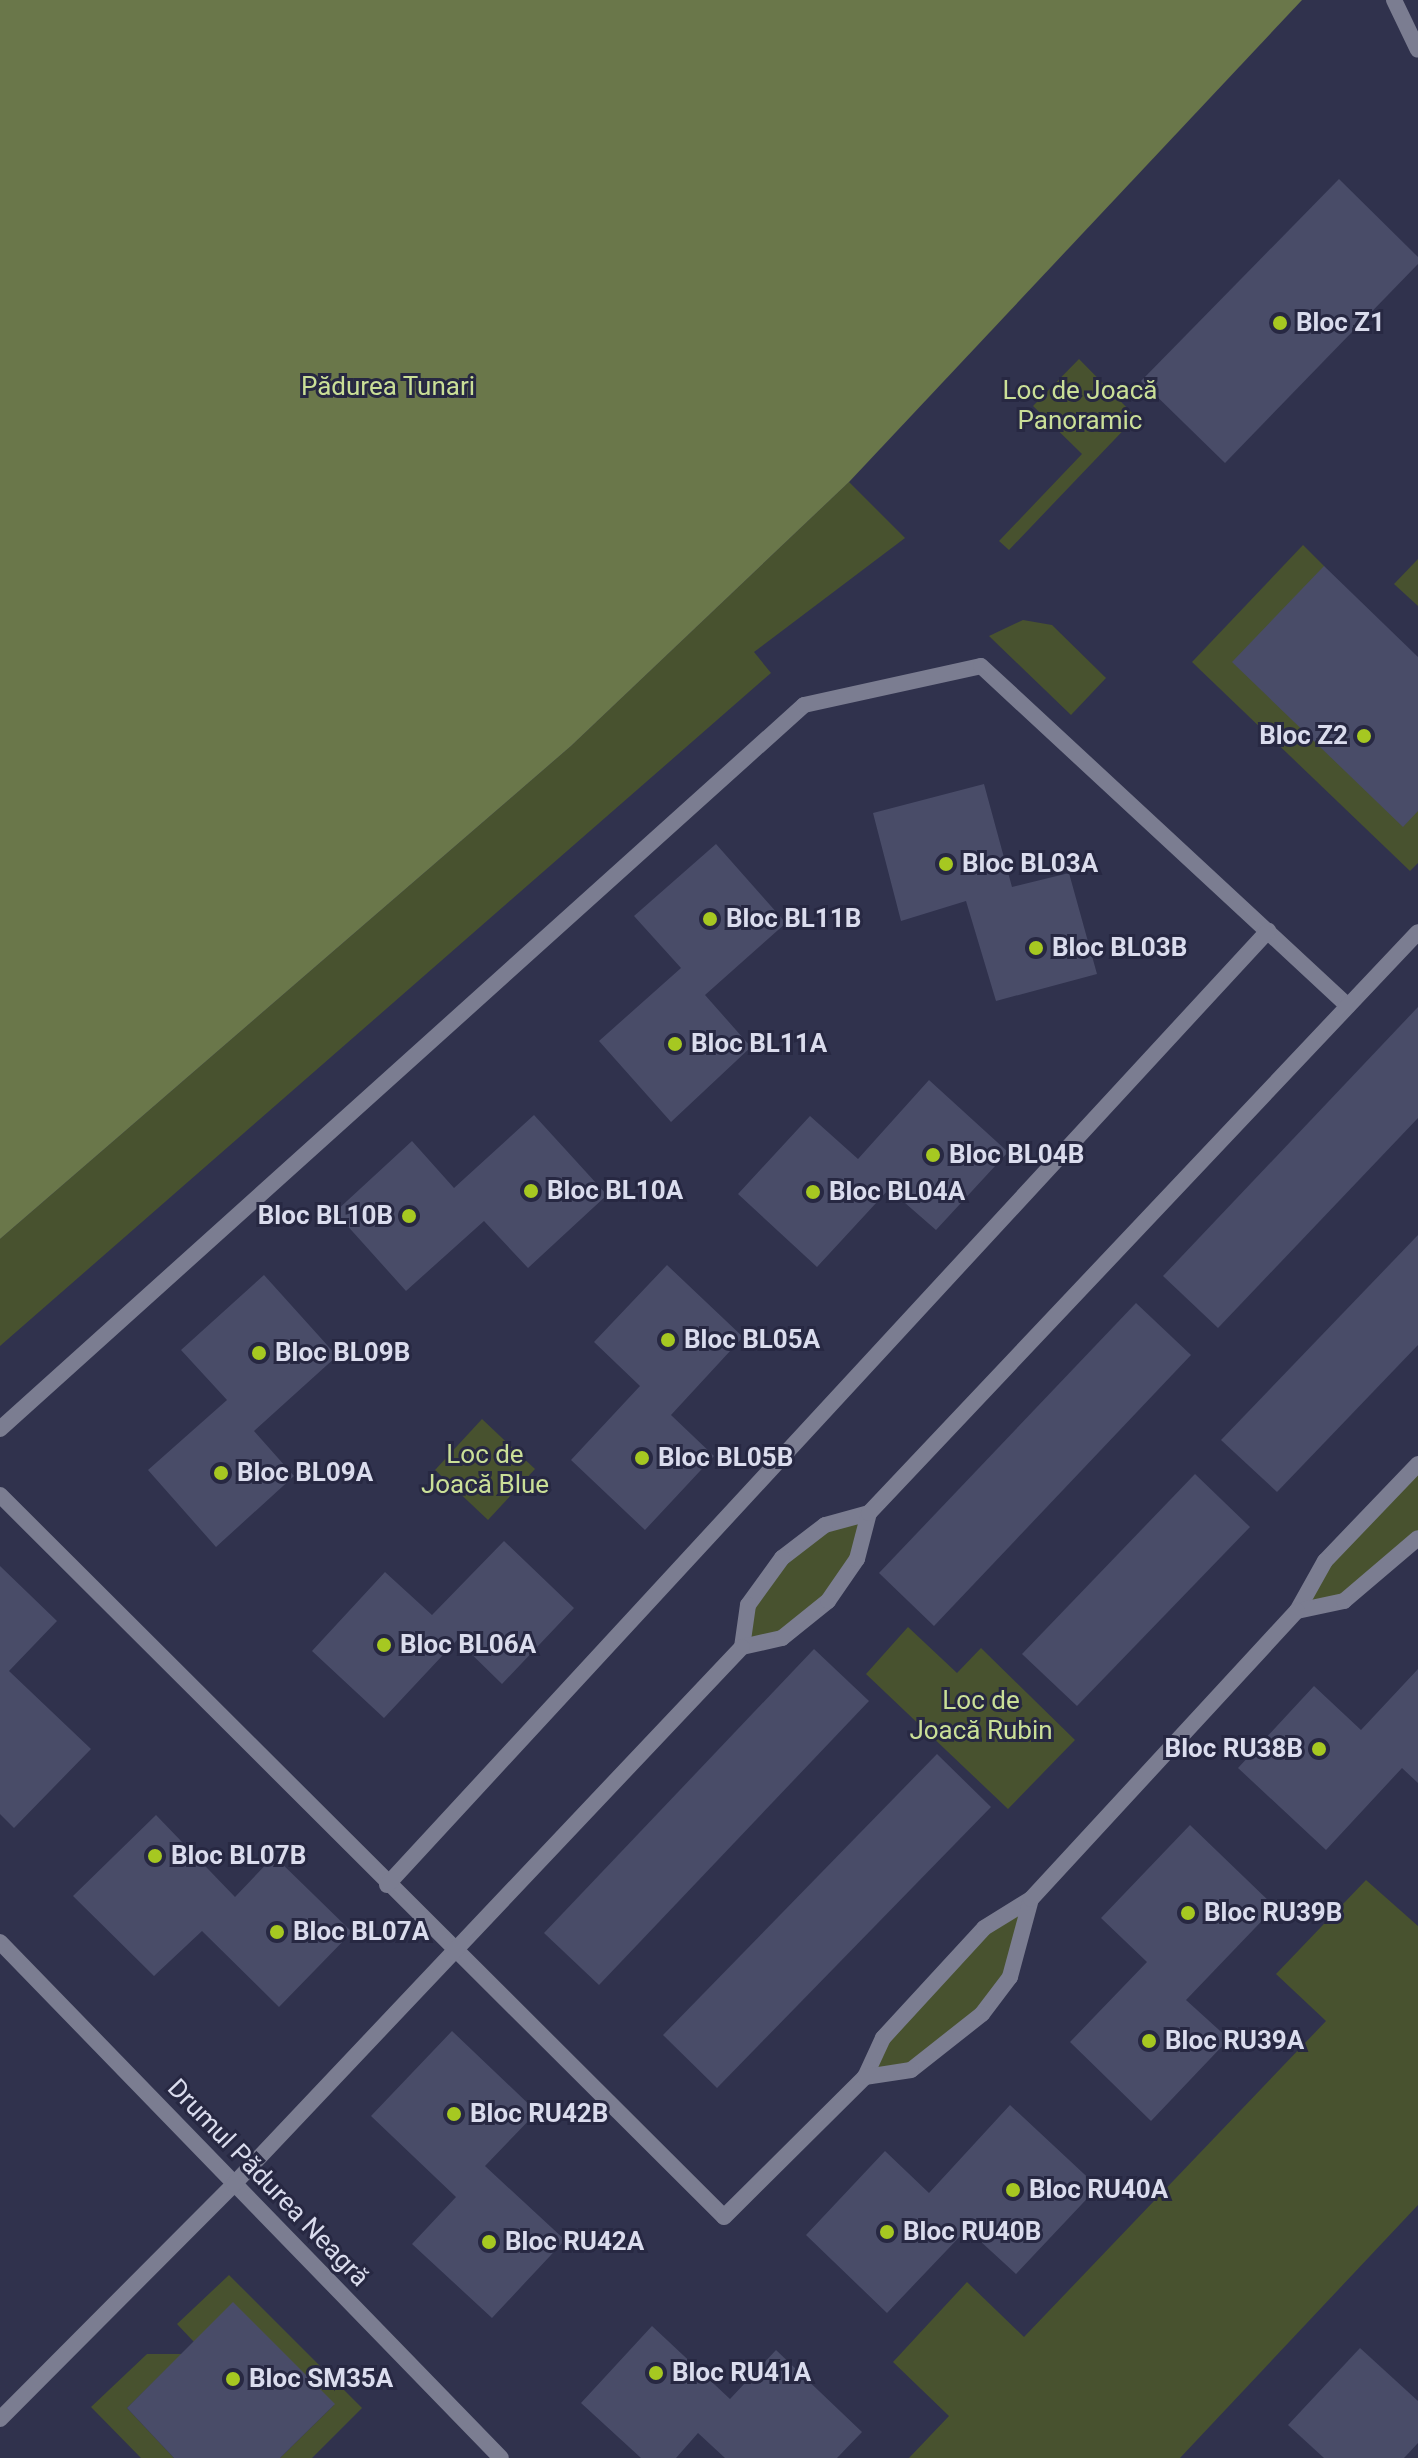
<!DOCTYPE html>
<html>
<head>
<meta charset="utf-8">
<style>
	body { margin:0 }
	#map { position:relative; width:1418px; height:2458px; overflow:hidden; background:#30324d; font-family:Roboto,sans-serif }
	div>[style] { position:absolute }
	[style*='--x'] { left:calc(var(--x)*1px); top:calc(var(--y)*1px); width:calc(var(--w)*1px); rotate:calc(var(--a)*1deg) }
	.green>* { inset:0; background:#48522f }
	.forest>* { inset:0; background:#6a774a }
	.building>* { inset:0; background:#494c68 }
	.service>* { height:16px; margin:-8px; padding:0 8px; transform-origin:8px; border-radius:8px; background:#7b7d91 }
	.minor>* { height:16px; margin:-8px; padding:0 8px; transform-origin:8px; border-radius:8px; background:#7b7d91 }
	.dots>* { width:22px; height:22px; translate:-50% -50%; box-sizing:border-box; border:4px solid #272842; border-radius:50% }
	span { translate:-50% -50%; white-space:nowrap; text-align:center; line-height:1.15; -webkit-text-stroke:6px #272842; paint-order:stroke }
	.poi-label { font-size:26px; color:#dadced; font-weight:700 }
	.left { translate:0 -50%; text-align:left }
	.right { translate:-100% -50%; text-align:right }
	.park-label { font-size:26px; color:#cadf97 }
	.street-label { font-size:26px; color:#dadced }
</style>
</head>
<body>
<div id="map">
	<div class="green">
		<i style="clip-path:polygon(1079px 359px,1136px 417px,1009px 550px,999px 541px,1082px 454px,1033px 406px)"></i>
		<i style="clip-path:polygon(849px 482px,905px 538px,754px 652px,771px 673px,0 1346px,0 1239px,571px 746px)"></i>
		<i style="clip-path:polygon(1303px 545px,1324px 566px,1418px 811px,1418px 863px,1410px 871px,1192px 662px)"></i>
		<i style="clip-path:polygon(1418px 559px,1418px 606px,1394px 584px)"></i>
		<i style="clip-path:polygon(1023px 620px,1052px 625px,1106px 678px,1071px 715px,989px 636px)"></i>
		<i style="clip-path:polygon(482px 1419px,535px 1469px,488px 1520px,435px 1470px)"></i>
		<i style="clip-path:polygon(1418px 1464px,1418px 1538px,1344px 1601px,1297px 1611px,1325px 1561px)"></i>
		<i style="clip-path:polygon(869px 1513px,857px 1559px,782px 1638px,742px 1647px,748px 1605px,825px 1525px)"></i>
		<i style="clip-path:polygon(908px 1627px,957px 1673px,981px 1648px,1075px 1740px,1008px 1809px,866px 1674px)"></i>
		<i style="clip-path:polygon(1366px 1880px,1418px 1926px,1418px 2205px,1180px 2458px,909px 2458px,949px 2416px,893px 2362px,967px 2282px,1024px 2337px,1326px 2021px,1276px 1974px)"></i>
		<i style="clip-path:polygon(1031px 1899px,1010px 1977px,911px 2070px,865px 2077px,883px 2038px,984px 1928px)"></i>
		<i style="clip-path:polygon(229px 2275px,362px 2408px,312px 2458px,280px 2458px,334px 2405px,194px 2342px,177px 2324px)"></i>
		<i style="clip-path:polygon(147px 2354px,182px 2354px,127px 2408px,174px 2458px,141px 2458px,91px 2407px)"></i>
	</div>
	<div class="forest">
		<i style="clip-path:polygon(0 0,1302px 0,849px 482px,571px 746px,0 1239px)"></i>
	</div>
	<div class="building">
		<i style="clip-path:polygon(1339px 179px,1418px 257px,1418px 264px,1225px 463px,1141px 381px)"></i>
		<i style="clip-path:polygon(1324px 566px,1418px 657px,1418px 811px,1403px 827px,1232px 662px)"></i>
		<i style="clip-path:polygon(984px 784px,1012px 887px,1069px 873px,1097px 974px,996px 1001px,966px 901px,901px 921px,873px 813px)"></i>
		<i style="clip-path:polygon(716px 844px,786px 923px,705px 995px,751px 1047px,671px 1122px,599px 1041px,681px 968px,634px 916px)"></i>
		<i style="clip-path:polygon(1418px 1007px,1418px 1118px,1218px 1328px,1163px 1276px)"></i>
		<i style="clip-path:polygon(929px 1080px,1008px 1152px,936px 1230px,889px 1189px,817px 1267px,738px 1194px,810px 1116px,858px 1159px)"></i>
		<i style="clip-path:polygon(534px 1115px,607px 1195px,528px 1268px,484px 1221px,406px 1291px,335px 1212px,412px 1141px,454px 1188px)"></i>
		<i style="clip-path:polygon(1418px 1235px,1418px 1345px,1277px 1492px,1221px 1440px)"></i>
		<i style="clip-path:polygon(667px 1265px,743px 1337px,671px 1415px,714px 1456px,645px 1530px,571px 1460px,640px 1386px,594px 1342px)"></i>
		<i style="clip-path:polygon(264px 1275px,337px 1356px,254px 1431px,294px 1476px,216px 1547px,148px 1470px,227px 1400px,181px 1350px)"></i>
		<i style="clip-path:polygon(1136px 1303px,1191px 1355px,934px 1626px,879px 1573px)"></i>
		<i style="clip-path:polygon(1195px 1474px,1250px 1527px,1077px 1706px,1022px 1654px)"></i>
		<i style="clip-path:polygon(504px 1541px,574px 1608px,502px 1684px,457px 1640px,384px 1718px,312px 1651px,385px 1572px,432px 1615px)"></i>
		<i style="clip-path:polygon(0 1566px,57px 1621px,9px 1671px,91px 1749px,14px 1828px,0 1814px)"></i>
		<i style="clip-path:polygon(814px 1649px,869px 1701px,599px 1985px,544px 1933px)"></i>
		<i style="clip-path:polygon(1418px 1669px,1418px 1783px,1402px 1768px,1326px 1850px,1238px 1768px,1314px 1686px,1361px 1730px)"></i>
		<i style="clip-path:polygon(937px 1754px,991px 1807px,717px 2088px,663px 2035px)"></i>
		<i style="clip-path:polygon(156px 1815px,235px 1897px,274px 1856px,352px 1932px,279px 2007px,202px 1931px,154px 1976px,73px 1896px)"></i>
		<i style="clip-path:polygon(1190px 1825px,1275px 1907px,1186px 2000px,1229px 2039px,1151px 2121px,1070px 2042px,1147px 1962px,1101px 1918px)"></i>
		<i style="clip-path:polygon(452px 2031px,537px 2112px,485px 2166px,565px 2240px,492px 2318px,412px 2244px,456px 2197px,371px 2116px)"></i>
		<i style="clip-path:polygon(1010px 2105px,1098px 2187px,1016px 2274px,967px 2229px,887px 2313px,806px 2235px,885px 2151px,929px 2193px)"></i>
		<i style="clip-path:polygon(233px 2302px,335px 2404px,280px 2458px,174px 2458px,127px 2408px)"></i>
		<i style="clip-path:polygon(652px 2326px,730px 2399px,776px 2350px,862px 2432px,837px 2458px,725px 2458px,698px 2433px,676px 2458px,641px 2458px,581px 2403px)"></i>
		<i style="clip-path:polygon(1360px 2348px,1418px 2401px,1418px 2443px,1404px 2458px,1324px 2458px,1288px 2425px)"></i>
	</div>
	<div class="service">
		<i style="--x:0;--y:1429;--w:1082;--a:-42"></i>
		<i style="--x:804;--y:705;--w:181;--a:-12.4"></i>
		<i style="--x:981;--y:666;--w:500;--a:42.81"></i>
		<i style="--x:1418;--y:1464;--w:134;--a:133.8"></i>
		<i style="--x:1325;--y:1561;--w:57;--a:119.2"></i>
		<i style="--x:1297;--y:1611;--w:48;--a:-12"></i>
		<i style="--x:1344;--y:1601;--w:97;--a:-40.4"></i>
		<i style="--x:0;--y:1495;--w:1022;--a:44.92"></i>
		<i style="--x:724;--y:2217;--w:199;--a:-44.8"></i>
		<i style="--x:865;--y:2077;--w:43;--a:-65.2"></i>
		<i style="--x:883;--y:2038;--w:149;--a:-47.4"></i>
		<i style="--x:984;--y:1928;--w:55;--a:-31.7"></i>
		<i style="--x:1031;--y:1899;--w:81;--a:105.1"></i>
		<i style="--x:1010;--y:1977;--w:46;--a:127.1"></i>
		<i style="--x:982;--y:2014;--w:90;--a:141.7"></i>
		<i style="--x:911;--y:2070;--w:47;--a:171.3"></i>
		<i style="--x:387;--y:1885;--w:1299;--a:-47.28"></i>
		<i style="--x:1031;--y:1899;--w:392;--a:-47.3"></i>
	</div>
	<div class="minor">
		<i style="--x:1394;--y:0;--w:55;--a:64.4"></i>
		<i style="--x:869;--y:1513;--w:46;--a:164.7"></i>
		<i style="--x:825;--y:1525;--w:54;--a:142.5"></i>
		<i style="--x:782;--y:1558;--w:58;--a:125.9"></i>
		<i style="--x:748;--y:1605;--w:42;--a:98.1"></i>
		<i style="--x:742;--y:1647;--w:41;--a:-12.7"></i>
		<i style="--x:782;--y:1638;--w:59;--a:-38.8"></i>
		<i style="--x:828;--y:1601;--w:51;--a:-55.4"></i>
		<i style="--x:857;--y:1559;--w:48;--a:-75.4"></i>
		<i style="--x:869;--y:1513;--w:799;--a:-46.62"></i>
		<i style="--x:0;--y:1942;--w:719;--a:45.85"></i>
		<i style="--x:0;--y:2419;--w:332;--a:-45.1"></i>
		<i style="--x:234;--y:2184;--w:739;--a:-46.59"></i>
	</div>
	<div class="dots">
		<i style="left:1280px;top:323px;background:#a6c821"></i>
		<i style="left:1364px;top:736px;background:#a6c821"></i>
		<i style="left:946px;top:864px;background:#a6c821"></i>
		<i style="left:710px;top:919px;background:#a6c821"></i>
		<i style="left:1036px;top:948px;background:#a6c821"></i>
		<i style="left:675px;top:1044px;background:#a6c821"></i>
		<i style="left:933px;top:1155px;background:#a6c821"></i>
		<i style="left:531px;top:1191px;background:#a6c821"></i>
		<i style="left:813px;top:1192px;background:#a6c821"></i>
		<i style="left:409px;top:1216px;background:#a6c821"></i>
		<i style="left:668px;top:1340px;background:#a6c821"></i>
		<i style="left:259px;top:1353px;background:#a6c821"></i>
		<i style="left:642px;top:1458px;background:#a6c821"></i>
		<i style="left:221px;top:1473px;background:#a6c821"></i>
		<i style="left:384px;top:1645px;background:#a6c821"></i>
		<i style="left:1319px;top:1749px;background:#a6c821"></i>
		<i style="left:155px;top:1856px;background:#a6c821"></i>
		<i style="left:1188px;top:1913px;background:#a6c821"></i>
		<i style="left:277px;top:1932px;background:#a6c821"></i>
		<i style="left:1149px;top:2041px;background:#a6c821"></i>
		<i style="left:454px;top:2114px;background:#a6c821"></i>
		<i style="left:1013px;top:2190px;background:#a6c821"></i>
		<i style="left:887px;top:2232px;background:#a6c821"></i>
		<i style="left:489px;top:2242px;background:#a6c821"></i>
		<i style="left:656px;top:2373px;background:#a6c821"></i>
		<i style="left:233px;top:2379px;background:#a6c821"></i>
	</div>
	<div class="poi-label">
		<span class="left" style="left:1296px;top:323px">Bloc Z1</span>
		<span class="right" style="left:1348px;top:736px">Bloc Z2</span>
		<span class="left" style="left:962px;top:864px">Bloc BL03A</span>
		<span class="left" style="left:726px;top:919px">Bloc BL11B</span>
		<span class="left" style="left:1052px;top:948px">Bloc BL03B</span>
		<span class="left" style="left:691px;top:1044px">Bloc BL11A</span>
		<span class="left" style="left:949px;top:1155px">Bloc BL04B</span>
		<span class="left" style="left:547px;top:1191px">Bloc BL10A</span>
		<span class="left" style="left:829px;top:1192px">Bloc BL04A</span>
		<span class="right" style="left:393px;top:1216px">Bloc BL10B</span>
		<span class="left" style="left:684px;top:1340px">Bloc BL05A</span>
		<span class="left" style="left:275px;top:1353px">Bloc BL09B</span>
		<span class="left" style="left:658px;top:1458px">Bloc BL05B</span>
		<span class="left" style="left:237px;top:1473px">Bloc BL09A</span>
		<span class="left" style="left:400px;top:1645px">Bloc BL06A</span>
		<span class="right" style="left:1303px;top:1749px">Bloc RU38B</span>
		<span class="left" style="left:171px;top:1856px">Bloc BL07B</span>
		<span class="left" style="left:1204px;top:1913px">Bloc RU39B</span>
		<span class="left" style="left:293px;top:1932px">Bloc BL07A</span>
		<span class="left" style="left:1165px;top:2041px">Bloc RU39A</span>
		<span class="left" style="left:470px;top:2114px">Bloc RU42B</span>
		<span class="left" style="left:1029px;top:2190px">Bloc RU40A</span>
		<span class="left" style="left:903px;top:2232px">Bloc RU40B</span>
		<span class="left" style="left:505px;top:2242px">Bloc RU42A</span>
		<span class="left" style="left:672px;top:2373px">Bloc RU41A</span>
		<span class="left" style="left:249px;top:2379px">Bloc SM35A</span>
	</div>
	<div class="park-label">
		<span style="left:388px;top:387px">Pădurea Tunari</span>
		<span style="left:1080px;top:406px">Loc de Joacă<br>Panoramic</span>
		<span style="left:485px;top:1470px">Loc de<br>Joacă Blue</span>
		<span style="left:981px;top:1716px">Loc de<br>Joacă Rubin</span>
	</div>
	<div class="street-label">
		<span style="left:268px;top:2183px;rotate:46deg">Drumul Pădurea Neagră</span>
	</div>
</div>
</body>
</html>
